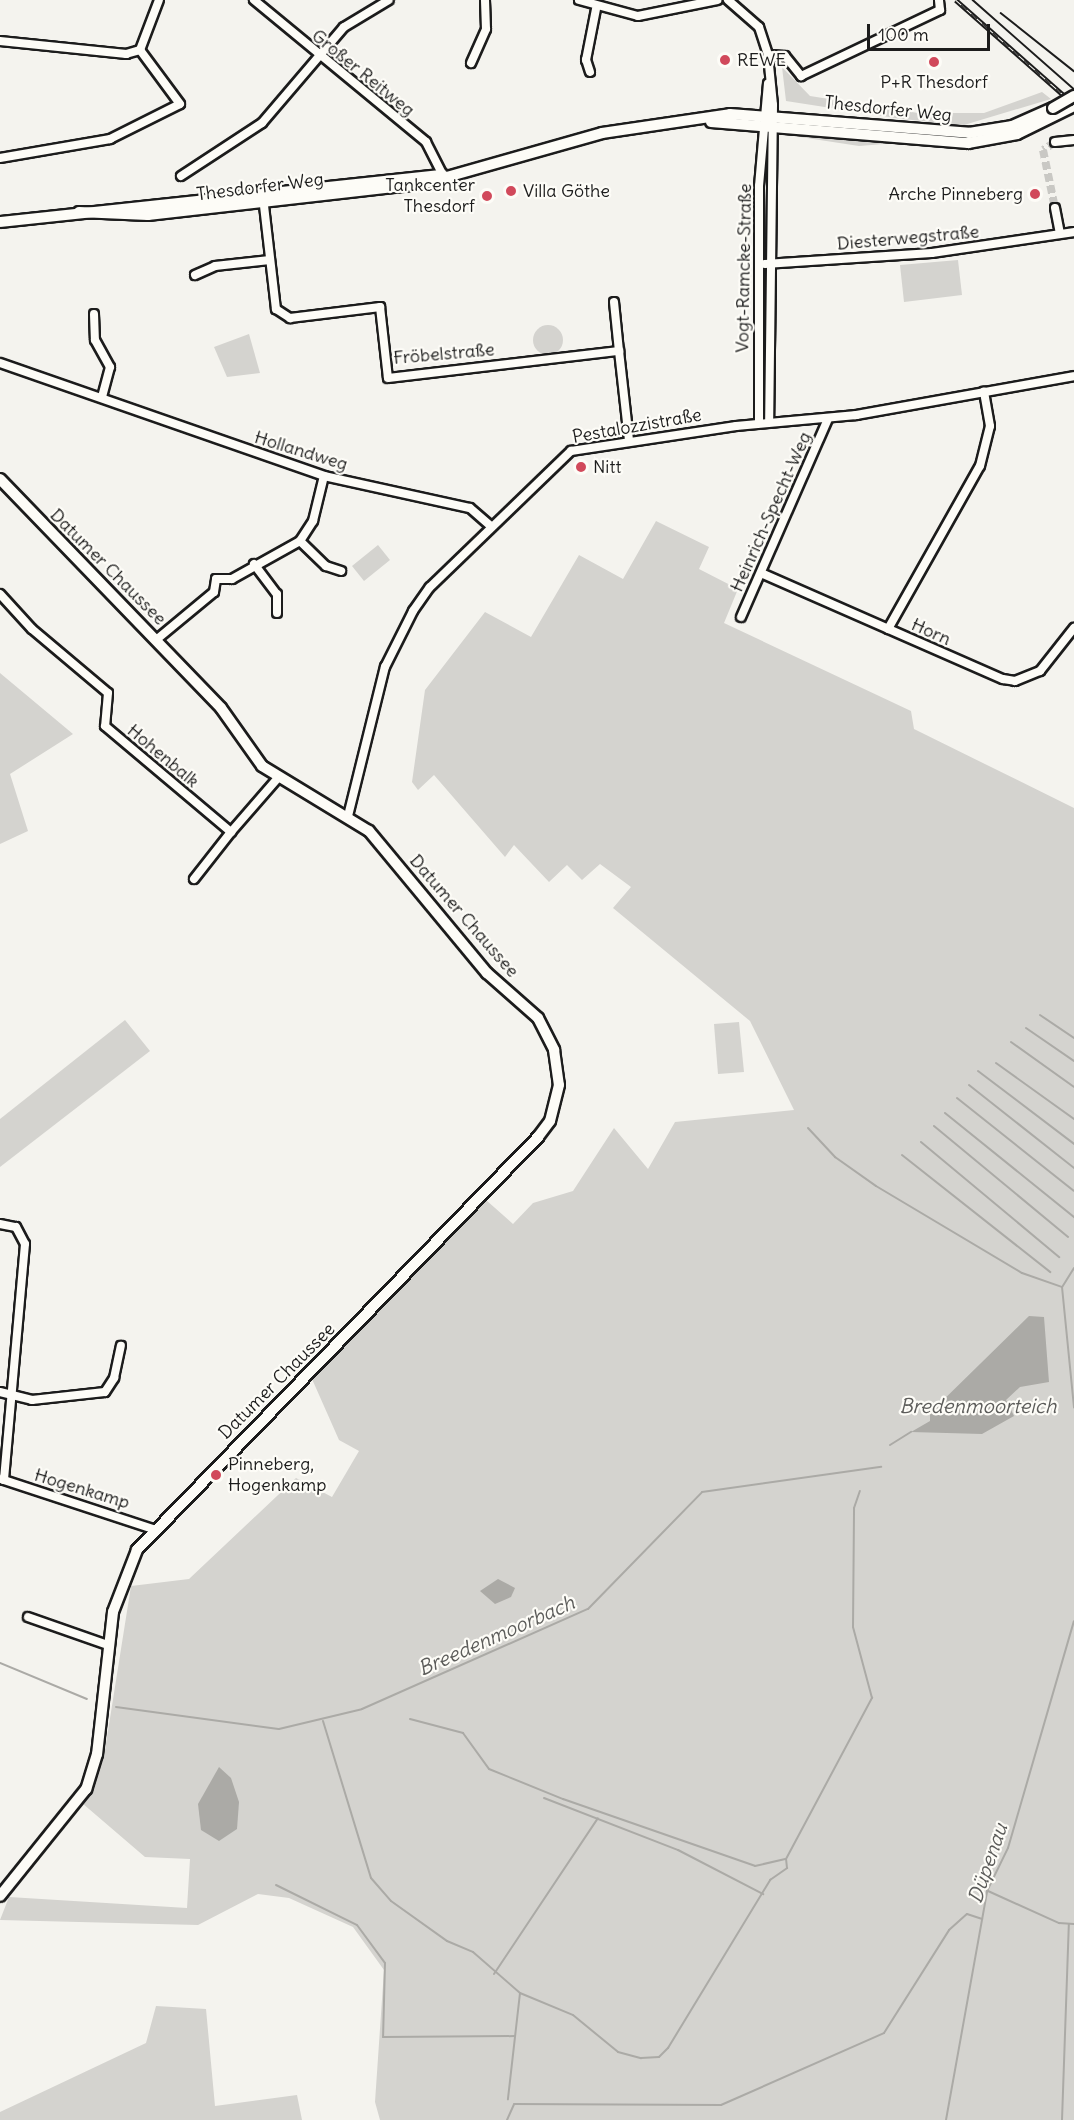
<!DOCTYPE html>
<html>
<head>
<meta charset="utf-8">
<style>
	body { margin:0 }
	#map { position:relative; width:1074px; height:2120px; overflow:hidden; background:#f4f3ee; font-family:Delius,sans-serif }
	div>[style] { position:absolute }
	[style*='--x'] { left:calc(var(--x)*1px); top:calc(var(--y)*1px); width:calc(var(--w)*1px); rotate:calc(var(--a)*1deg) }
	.green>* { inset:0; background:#d4d3cf }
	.round { border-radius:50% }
	.water>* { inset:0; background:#abaaa6 }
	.stream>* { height:2px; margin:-1px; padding:0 1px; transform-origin:1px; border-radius:1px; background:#abaaa6 }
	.street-tunnel>* { height:8px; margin-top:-4px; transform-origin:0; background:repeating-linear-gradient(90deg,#c9c8c4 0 8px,transparent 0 12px) }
	.roads { filter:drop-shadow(2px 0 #1c1c1c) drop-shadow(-2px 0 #1c1c1c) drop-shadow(0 2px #1c1c1c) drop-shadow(0 -2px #1c1c1c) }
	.street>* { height:8px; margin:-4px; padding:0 4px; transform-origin:4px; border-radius:4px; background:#fdfcf7 }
	.secondary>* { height:10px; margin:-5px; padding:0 5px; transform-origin:5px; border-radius:5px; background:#fdfcf7 }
	.tram>* { height:1.5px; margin:-0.75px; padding:0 0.75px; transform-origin:0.75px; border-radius:0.75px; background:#1c1c1c }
	.rail>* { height:4.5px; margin-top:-2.25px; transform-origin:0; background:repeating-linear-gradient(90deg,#fdfcf7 0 7px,#1c1c1c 0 14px); box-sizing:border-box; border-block:2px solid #1c1c1c }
	.bridges { filter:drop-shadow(2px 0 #1c1c1c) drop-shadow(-2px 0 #1c1c1c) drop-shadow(0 2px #1c1c1c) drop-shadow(0 -2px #1c1c1c) }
	.secondary-bridge>* { height:10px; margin:-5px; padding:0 5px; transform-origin:5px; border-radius:5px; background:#fdfcf7 }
	.dots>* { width:16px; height:16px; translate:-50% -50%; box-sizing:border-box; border:3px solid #fdfcf7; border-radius:50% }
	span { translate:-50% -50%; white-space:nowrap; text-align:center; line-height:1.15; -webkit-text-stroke:4.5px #fdfcf7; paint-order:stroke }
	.poi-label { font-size:18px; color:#1c1c1c }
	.left { translate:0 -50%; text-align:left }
	.right { translate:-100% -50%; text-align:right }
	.street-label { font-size:18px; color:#1c1c1c }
	.water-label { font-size:20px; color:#5c5c5a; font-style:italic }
	.scale { position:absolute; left:867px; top:24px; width:123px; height:27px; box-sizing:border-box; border:3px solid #1c1c1c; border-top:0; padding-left:8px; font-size:18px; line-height:21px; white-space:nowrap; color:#1c1c1c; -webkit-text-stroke:4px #fdfcf7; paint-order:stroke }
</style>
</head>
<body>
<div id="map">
	<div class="green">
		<i style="clip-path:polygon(782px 67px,810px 96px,918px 113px,984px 113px,1042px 92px,1051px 99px,964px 125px,902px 119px,786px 101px)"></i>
		<i style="clip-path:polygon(792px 131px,896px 143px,859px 146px,787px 135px)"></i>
		<i style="clip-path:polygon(958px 260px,962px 295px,904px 302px,900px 265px)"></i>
		<i class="round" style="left:533px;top:325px;width:30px;height:30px"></i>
		<i style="clip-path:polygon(249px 334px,260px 373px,227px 377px,214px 347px)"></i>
		<i style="clip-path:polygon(656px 521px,709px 547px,699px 569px,738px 589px,724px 623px,911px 711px,914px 729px,1074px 808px,1074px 2120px,380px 2120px,375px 2102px,384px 1970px,353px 1927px,289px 1898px,258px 1894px,198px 1925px,0 1920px,9px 1897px,187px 1908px,190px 1859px,145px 1857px,82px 1803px,104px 1756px,131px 1586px,189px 1579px,296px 1478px,332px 1497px,359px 1451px,339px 1440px,312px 1379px,486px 1200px,513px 1224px,533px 1203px,573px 1191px,614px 1128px,648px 1169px,675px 1122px,794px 1110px,750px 1021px,613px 908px,631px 887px,600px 864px,582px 880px,567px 865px,549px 882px,514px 845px,505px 857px,434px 775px,418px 790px,412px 782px,425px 690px,485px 612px,531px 637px,579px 555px,623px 579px)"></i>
		<i style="clip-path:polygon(378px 545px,390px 560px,364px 581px,352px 566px)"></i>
		<i style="clip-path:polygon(0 673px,73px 734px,10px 774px,28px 831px,0 844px)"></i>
		<i style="clip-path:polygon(125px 1020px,150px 1051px,0 1167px,0 1119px)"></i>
		<i style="clip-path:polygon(739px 1022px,744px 1072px,718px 1074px,714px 1024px)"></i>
		<i style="clip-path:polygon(156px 2006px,206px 2009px,215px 2106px,297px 2095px,302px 2120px,0 2120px,0 2112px,146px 2043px)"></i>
	</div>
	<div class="water">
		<i style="clip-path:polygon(1029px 1316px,1044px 1317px,1049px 1382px,1020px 1387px,1006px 1400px,1014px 1416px,982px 1434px,911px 1432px,930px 1421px,930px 1413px)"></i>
		<i style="clip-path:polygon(498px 1579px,515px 1588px,511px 1597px,495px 1604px,480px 1591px)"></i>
		<i style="clip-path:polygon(219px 1767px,231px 1778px,239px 1802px,237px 1829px,219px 1841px,201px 1830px,198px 1804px)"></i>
	</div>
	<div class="stream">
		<i style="--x:1040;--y:1015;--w:41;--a:34.1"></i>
		<i style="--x:1026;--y:1028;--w:58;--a:34.5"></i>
		<i style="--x:1011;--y:1042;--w:77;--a:35.5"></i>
		<i style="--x:996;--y:1063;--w:96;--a:35.7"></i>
		<i style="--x:978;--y:1071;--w:121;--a:37.2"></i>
		<i style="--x:969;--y:1085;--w:134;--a:38.3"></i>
		<i style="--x:957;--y:1098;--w:149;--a:38.5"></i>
		<i style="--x:945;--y:1113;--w:166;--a:38.9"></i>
		<i style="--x:934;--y:1126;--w:174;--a:39.6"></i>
		<i style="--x:808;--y:1128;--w:40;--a:47"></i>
		<i style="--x:835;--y:1157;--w:50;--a:35.3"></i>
		<i style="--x:876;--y:1186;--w:170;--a:30.8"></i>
		<i style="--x:1022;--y:1273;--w:42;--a:19.3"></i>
		<i style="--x:921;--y:1142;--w:180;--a:39.8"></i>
		<i style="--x:902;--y:1155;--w:189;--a:38.3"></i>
		<i style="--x:1074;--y:1268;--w:22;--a:122"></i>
		<i style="--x:1062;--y:1287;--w:121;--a:84.3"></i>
		<i style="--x:890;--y:1445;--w:25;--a:-32"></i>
		<i style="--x:0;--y:1663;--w:94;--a:22.5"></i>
		<i style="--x:116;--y:1707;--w:164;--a:7.7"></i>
		<i style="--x:279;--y:1729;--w:85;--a:-13.5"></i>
		<i style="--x:362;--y:1709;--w:247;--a:-23.9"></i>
		<i style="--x:588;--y:1609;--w:163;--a:-45.7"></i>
		<i style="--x:702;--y:1492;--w:181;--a:-8"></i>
		<i style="--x:410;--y:1719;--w:55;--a:14.8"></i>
		<i style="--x:463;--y:1733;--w:44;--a:54.2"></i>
		<i style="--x:489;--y:1769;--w:80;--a:22.1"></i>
		<i style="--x:563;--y:1799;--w:203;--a:19.2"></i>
		<i style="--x:755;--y:1866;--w:31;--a:-13"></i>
		<i style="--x:323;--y:1721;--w:164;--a:73"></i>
		<i style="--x:371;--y:1878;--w:30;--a:49"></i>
		<i style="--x:391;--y:1901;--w:69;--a:35.5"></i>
		<i style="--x:447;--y:1941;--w:28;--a:23"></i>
		<i style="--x:473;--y:1952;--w:62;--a:41.1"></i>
		<i style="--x:520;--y:1993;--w:107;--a:96.5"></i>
		<i style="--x:544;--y:1798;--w:144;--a:21.2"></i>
		<i style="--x:678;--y:1850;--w:96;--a:27.4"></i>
		<i style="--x:276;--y:1885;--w:90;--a:26.3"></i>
		<i style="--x:357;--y:1925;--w:47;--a:53.6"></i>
		<i style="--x:385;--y:1963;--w:74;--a:91.5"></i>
		<i style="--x:383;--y:2037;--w:132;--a:-0.4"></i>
		<i style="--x:988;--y:1891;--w:78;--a:24.3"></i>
		<i style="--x:1059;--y:1923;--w:15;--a:4"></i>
		<i style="--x:494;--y:1974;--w:187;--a:-56.3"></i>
		<i style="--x:520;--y:1993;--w:57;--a:22.5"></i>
		<i style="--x:573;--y:2015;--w:58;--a:39.4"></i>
		<i style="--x:618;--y:2052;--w:24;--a:15"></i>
		<i style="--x:641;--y:2058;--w:18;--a:-3"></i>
		<i style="--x:659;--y:2057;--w:13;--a:-45"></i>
		<i style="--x:668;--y:2048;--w:197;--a:-58.7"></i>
		<i style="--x:770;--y:1880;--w:21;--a:-35"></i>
		<i style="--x:787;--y:1868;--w:9;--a:-96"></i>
		<i style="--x:786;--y:1859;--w:183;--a:-61.9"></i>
		<i style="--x:872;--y:1698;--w:73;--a:-105"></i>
		<i style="--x:853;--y:1627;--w:119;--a:-89.5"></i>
		<i style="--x:854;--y:1508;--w:18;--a:-71"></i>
		<i style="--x:507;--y:2120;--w:17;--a:-66"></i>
		<i style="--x:514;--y:2104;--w:207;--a:0.3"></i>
		<i style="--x:721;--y:2105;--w:178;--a:-23.8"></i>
		<i style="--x:884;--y:2033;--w:122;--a:-57.7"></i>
		<i style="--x:949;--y:1930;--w:24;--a:-42"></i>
		<i style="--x:967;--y:1914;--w:16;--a:18"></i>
		<i style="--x:946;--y:2120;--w:233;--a:-79.8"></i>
		<i style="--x:987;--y:1891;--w:48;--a:-64"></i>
		<i style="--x:1008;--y:1848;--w:236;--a:-73.8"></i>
		<i style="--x:1062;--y:2120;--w:196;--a:-88"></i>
	</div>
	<div class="street-tunnel">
		<i style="--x:1055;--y:142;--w:14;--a:146"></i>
		<i style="--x:1043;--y:150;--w:59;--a:78.3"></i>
	</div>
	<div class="roads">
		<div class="street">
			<i style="--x:254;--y:0;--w:223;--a:39.5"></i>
			<i style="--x:426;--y:142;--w:37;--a:63"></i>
			<i style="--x:579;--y:0;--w:61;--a:15.2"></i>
			<i style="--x:638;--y:16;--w:81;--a:-11.4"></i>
			<i style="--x:728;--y:0;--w:41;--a:41.1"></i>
			<i style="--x:759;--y:27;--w:29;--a:72"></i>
			<i style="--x:768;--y:55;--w:50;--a:84.3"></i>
			<i style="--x:773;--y:105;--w:317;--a:90.7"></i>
			<i style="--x:0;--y:41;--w:127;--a:5.9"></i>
			<i style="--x:126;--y:54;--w:15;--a:-16"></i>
			<i style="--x:140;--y:50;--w:53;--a:-69.2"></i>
			<i style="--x:768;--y:55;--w:17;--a:3"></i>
			<i style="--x:785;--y:56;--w:26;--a:51"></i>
			<i style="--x:801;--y:76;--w:154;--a:-25.4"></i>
			<i style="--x:940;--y:10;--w:10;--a:-96"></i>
			<i style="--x:471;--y:63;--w:37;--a:-66"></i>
			<i style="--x:486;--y:29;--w:29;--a:-92"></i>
			<i style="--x:590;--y:72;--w:13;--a:-108"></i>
			<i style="--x:586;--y:60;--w:52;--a:-78.9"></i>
			<i style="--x:1055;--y:142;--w:19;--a:-6"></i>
			<i style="--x:0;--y:158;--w:112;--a:-9.8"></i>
			<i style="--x:110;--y:139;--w:78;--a:-26.6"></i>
			<i style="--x:180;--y:104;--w:67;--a:-126.5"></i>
			<i style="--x:181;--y:176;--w:97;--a:-33.2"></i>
			<i style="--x:262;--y:123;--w:126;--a:-49.5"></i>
			<i style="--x:344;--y:27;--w:52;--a:-31"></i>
			<i style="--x:263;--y:197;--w:113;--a:83.4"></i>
			<i style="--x:276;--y:309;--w:17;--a:33"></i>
			<i style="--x:290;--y:318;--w:91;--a:-7"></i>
			<i style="--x:380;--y:307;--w:71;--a:83.6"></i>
			<i style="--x:388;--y:378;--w:233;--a:-6.7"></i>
			<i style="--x:619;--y:351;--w:90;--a:83.6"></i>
			<i style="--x:1055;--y:208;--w:26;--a:79"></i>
			<i style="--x:765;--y:264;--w:167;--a:-3.8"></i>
			<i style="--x:932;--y:253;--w:144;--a:-8.4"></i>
			<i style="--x:195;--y:275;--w:22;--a:-24"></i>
			<i style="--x:215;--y:266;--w:55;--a:-6.2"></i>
			<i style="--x:614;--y:302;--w:49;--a:84.2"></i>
			<i style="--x:94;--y:314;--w:26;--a:88"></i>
			<i style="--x:95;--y:340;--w:31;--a:61"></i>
			<i style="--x:110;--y:367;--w:31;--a:105"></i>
			<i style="--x:0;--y:363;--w:343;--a:19.2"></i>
			<i style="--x:324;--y:476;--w:149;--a:12.4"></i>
			<i style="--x:470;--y:508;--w:28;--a:41"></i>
			<i style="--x:759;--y:423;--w:237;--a:-90"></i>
			<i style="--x:759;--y:186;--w:103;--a:-85"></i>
			<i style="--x:300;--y:541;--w:36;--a:44"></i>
			<i style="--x:326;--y:566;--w:16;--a:18"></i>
			<i style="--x:254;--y:564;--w:38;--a:53"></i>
			<i style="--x:277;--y:594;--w:19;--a:90"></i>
			<i style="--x:761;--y:573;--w:264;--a:23.7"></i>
			<i style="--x:1003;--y:679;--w:12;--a:9"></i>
			<i style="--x:1015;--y:681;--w:27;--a:-22"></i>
			<i style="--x:1040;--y:671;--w:55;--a:-51.7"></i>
			<i style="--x:0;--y:594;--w:47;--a:47.6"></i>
			<i style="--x:32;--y:629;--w:99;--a:40.1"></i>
			<i style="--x:108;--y:693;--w:33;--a:95"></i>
			<i style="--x:105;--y:726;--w:165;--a:40.1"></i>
			<i style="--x:231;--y:832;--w:70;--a:-49"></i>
			<i style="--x:741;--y:617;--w:216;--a:-66.3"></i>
			<i style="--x:888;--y:629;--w:187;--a:-60.6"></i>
			<i style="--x:980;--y:466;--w:41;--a:-76"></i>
			<i style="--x:990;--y:426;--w:35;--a:-100"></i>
			<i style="--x:156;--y:640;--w:75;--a:-39.6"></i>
			<i style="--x:214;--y:592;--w:13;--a:-81"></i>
			<i style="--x:216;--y:579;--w:16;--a:0"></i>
			<i style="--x:232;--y:579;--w:78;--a:-29.2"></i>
			<i style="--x:300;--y:541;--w:24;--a:-57"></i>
			<i style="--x:313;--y:521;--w:46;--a:-76.3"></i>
			<i style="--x:348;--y:816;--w:154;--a:-76.1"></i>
			<i style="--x:385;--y:667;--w:63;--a:-63.4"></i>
			<i style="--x:413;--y:611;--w:29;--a:-55"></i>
			<i style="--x:430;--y:587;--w:196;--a:-44"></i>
			<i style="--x:571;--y:451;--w:167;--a:-8.6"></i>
			<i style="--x:736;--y:426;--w:121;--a:-5.2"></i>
			<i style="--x:856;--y:415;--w:221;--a:-10.1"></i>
			<i style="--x:194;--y:879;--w:60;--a:-51.8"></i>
			<i style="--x:0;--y:1224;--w:16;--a:11"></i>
			<i style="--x:16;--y:1227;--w:19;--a:62"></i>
			<i style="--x:25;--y:1244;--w:237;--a:95.1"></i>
			<i style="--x:0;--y:1392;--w:33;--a:14"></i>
			<i style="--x:32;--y:1400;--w:73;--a:-6.3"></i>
			<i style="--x:105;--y:1392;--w:17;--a:-57"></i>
			<i style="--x:114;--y:1378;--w:33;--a:-78"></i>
			<i style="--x:1;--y:1479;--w:160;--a:18.2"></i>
			<i style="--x:28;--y:1617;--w:85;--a:19.3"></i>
		</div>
		<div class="secondary">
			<i style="--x:711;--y:122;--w:258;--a:4.7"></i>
			<i style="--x:968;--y:143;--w:50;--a:-10.4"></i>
			<i style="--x:1017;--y:134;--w:64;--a:-26.2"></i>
			<i style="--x:79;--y:212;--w:69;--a:2.5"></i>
			<i style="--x:148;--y:215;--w:276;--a:-6.5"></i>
			<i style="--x:422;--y:184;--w:187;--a:-15.8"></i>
			<i style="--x:602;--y:133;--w:129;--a:-8.4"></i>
			<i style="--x:730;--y:114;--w:240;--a:4.5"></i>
			<i style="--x:969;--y:133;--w:44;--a:-9.2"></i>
			<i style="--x:1012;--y:126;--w:45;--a:-23.7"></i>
			<i style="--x:0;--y:222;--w:445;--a:-6.1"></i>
			<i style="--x:0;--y:479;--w:318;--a:46"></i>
			<i style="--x:221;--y:708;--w:71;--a:54.7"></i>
			<i style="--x:262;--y:766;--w:125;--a:31.3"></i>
			<i style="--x:369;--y:831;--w:185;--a:50.3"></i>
			<i style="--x:487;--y:973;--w:68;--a:41.4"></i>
			<i style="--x:538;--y:1018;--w:36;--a:63"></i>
			<i style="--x:554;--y:1050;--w:35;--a:82"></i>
			<i style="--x:559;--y:1085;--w:37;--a:104"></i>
			<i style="--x:550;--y:1121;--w:20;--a:127"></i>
			<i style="--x:538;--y:1137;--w:576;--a:134.16"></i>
			<i style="--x:137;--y:1550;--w:66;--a:111.2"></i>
			<i style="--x:113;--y:1612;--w:143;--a:96.4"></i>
			<i style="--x:97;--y:1754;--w:37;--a:107"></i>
			<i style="--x:86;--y:1789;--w:137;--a:128.8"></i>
		</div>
	</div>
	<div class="tram">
		<i style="--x:973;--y:0;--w:135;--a:41.4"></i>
		<i style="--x:1001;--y:13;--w:93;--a:38.5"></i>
	</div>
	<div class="rail">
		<i style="--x:956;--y:0;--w:157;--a:41.4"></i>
	</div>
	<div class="bridges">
		<div class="secondary-bridge">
			<i style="--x:1053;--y:108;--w:24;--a:-30"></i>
		</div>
	</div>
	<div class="dots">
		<i style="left:725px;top:60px;background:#d1495b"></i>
		<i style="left:934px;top:62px;background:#d1495b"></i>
		<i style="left:511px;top:191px;background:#d1495b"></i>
		<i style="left:1035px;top:194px;background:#d1495b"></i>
		<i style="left:487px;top:196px;background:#d1495b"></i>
		<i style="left:581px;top:467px;background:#d1495b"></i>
		<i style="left:216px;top:1475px;background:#d1495b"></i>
	</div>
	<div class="poi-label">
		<span class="left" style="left:737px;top:60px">REWE</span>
		<span style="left:934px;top:82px">P+R Thesdorf</span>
		<span class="right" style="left:475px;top:196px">Tankcenter<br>Thesdorf</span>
		<span class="left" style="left:523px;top:191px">Villa Göthe</span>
		<span class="right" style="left:1023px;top:194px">Arche Pinneberg</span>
		<span class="left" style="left:593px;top:467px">Nitt</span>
		<span class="left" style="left:228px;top:1475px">Pinneberg,<br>Hogenkamp</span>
	</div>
	<div class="street-label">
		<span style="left:363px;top:73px;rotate:39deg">Großer Reitweg</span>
		<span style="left:888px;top:109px;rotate:6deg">Thesdorfer Weg</span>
		<span style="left:260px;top:187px;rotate:-7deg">Thesdorfer Weg</span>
		<span style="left:908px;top:238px;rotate:-5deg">Diesterwegstraße</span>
		<span style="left:744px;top:268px;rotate:-89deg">Vogt-Ramcke-Straße</span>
		<span style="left:444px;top:354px;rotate:-5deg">Fröbelstraße</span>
		<span style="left:637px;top:426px;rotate:-10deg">Pestalozzistraße</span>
		<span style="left:301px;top:451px;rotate:17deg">Hollandweg</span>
		<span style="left:771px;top:512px;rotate:-66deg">Heinrich-Specht-Weg</span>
		<span style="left:108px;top:567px;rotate:45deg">Datumer Chaussee</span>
		<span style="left:931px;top:632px;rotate:24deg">Horn</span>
		<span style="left:163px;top:756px;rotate:40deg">Hohenbalk</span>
		<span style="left:464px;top:916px;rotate:49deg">Datumer Chaussee</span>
		<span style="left:277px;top:1381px;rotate:-45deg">Datumer Chaussee</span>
		<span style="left:82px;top:1489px;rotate:17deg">Hogenkamp</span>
	</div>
	<div class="water-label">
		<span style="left:978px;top:1405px">Bredenmoorteich</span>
		<span style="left:496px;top:1635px;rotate:-24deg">Breedenmoorbach</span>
		<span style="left:987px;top:1863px;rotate:-71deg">Düpenau</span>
	</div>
	<div class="scale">100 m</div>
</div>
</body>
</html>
